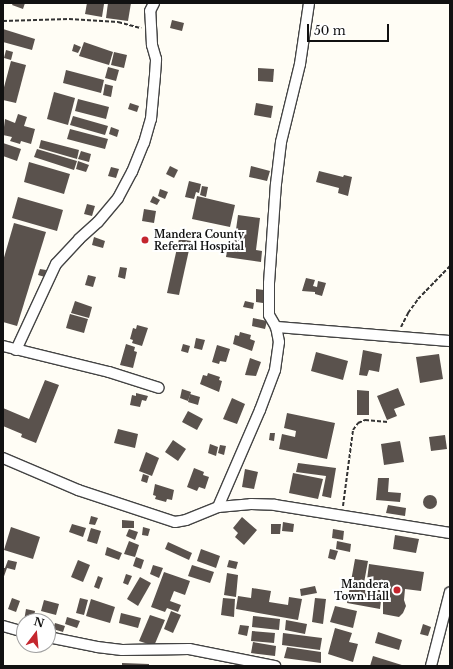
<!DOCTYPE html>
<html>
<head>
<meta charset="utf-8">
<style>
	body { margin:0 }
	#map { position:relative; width:453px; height:669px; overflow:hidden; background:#fffdf5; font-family:"Libre Baskerville",serif }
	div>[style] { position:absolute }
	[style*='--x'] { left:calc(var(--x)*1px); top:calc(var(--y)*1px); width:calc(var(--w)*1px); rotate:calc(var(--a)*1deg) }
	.building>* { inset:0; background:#5a524d }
	.round { border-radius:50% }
	.path>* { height:2px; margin-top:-1px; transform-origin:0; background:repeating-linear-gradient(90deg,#333 0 4px,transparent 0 6px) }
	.roads { filter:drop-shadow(1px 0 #444) drop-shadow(-1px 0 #444) drop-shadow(0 1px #444) drop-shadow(0 -1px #444) }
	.minor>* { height:10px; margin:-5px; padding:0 5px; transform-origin:5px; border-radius:5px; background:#fff }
	.dots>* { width:11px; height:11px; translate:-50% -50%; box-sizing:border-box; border:2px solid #fff; border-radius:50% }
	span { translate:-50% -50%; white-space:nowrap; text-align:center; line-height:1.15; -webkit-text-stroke:4px #fff; paint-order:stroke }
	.poi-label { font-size:10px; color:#111; font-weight:700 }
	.left { translate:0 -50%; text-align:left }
	.right { translate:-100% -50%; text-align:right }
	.frame { position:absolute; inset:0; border:4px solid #111; pointer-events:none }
	.north { position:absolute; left:16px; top:613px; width:40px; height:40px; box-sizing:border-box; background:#fff; border:1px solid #a0a0a0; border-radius:50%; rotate:16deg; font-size:11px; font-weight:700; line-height:16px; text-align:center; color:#111 }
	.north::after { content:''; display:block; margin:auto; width:14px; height:18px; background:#c4262e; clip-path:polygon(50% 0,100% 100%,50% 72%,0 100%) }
	.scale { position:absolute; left:307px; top:24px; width:82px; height:18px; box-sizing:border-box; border:2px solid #111; border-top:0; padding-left:5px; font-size:12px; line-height:14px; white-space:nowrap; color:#111; -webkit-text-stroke:3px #fff; paint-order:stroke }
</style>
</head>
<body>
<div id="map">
	<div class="building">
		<i style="clip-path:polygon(13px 3px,25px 3px,23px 9px,12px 5px)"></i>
		<i style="clip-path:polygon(87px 3px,104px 4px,102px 17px,85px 14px)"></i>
		<i style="clip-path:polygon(108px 3px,131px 3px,128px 21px,106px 18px)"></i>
		<i style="clip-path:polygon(172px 20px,184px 23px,182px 31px,170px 28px)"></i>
		<i style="clip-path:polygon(3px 29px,35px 39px,32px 50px,3px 42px)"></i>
		<i style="clip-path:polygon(84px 42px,113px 52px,109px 65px,79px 56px)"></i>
		<i style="clip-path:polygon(74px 44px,81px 47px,78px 53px,72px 51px)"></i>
		<i style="clip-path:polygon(6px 50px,13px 52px,11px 60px,4px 58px)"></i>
		<i style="clip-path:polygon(114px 52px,127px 55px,124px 68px,111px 65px)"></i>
		<i style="clip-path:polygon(11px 61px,26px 65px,16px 103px,3px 100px,3px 91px)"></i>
		<i style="clip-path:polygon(108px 67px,119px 70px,116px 81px,105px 78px)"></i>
		<i style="clip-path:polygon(258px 68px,274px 69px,273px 82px,258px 81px)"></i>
		<i style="clip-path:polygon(66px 70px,104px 80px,101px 93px,63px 83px)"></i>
		<i style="clip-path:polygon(105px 84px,113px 86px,111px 97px,103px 95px)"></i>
		<i style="clip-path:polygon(54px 92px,75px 98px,68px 125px,47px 119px)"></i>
		<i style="clip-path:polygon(78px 99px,109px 107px,106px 119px,75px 111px)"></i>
		<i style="clip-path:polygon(130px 103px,139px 106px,137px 112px,128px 109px)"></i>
		<i style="clip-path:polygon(256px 103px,273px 106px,271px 118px,254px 115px)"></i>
		<i style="clip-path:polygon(18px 114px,27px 117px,24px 126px,35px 129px,31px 144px,21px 141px,20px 144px,10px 141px,12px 137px,3px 135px,5px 119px,15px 123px)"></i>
		<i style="clip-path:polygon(73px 116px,108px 126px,105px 135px,70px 125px)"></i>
		<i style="clip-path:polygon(111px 127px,119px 130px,117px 137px,109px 134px)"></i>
		<i style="clip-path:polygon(70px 129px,108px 139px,105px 149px,67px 139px)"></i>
		<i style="clip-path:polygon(41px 140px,79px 150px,77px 159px,39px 148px)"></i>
		<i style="clip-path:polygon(3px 143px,21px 149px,17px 161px,3px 156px)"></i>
		<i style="clip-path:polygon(37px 149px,77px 161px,74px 170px,34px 157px)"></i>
		<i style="clip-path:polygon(81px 151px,91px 154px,89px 162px,78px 159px)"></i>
		<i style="clip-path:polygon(78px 161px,89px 165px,86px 172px,76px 169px)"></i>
		<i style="clip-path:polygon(29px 162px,70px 174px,64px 194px,24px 182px)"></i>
		<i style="clip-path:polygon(170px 166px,178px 170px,174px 178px,166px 174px)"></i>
		<i style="clip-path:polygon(251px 166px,270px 171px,267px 181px,249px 177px)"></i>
		<i style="clip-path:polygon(111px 167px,119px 169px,116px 178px,108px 176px)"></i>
		<i style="clip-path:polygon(319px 171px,343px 177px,344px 175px,352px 177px,348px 196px,338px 193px,339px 188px,316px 182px)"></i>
		<i style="clip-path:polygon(189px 181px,201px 184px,199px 193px,196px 192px,194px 199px,185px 197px)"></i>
		<i style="clip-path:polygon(202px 186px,208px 187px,206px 197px,200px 195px)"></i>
		<i style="clip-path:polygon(160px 189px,168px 192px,165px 199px,158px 196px)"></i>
		<i style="clip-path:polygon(153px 196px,160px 200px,157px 205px,150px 202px)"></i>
		<i style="clip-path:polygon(197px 196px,235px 205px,230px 227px,192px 219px)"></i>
		<i style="clip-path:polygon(18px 197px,63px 210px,57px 231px,12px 218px)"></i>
		<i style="clip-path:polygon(87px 204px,95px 206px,92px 216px,84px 214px)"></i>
		<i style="clip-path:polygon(144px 209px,156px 211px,154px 223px,142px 221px)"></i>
		<i style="clip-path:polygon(238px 215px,260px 218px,256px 250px,262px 251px,261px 262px,226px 257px,228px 243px,234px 244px)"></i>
		<i style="clip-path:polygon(14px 223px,46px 232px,17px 326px,3px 322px,3px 261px)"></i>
		<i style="clip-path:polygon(94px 237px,105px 241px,103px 248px,92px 245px)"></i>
		<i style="clip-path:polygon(179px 239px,191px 241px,179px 295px,167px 293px)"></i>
		<i style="clip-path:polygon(120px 267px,127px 268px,125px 279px,118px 277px)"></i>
		<i style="clip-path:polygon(40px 269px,46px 270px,45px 277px,38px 275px)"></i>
		<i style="clip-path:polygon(88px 275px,96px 277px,93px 287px,85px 285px)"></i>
		<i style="clip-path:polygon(306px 278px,315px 280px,313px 286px,317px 287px,318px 281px,326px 283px,322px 296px,315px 294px,315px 292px,302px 291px)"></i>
		<i style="clip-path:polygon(256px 289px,264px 290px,263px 303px,256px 302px)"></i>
		<i style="clip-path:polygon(75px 301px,92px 307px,89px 318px,71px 313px)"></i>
		<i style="clip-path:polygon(245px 301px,254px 303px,253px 309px,243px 307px)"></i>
		<i style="clip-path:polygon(70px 314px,88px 319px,84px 333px,66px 328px)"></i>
		<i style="clip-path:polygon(253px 318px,267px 321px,265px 329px,252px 326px)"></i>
		<i style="clip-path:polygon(137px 325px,148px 328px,142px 346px,132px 343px,133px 340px,130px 339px,133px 328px,136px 329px)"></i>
		<i style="clip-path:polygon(240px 332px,251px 335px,250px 339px,255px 341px,252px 351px,233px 344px,235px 335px,239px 336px)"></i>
		<i style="clip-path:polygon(196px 338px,205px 340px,202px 350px,194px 348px)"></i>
		<i style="clip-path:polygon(126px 344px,135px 347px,134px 351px,137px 352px,133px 368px,120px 365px)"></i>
		<i style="clip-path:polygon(183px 344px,190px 346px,188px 353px,181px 351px)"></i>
		<i style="clip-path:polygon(217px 345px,230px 349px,226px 362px,220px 361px,219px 364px,212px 362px)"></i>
		<i style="clip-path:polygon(363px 350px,382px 354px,379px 372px,369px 370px,367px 376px,359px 375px)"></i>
		<i style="clip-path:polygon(316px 352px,348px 361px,343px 380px,311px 371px)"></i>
		<i style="clip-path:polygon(439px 354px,443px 379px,420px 383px,416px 357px)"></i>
		<i style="clip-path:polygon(250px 358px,261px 362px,256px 376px,245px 375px)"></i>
		<i style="clip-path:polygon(208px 373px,220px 377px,219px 380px,222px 381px,219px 392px,200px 384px,203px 375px,207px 376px)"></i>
		<i style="clip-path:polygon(45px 380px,59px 385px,36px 443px,21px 437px,22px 434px,3px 426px,3px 408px,29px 419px)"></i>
		<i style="clip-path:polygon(398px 388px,405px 405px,394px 409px,397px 416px,387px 420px,377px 396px)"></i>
		<i style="clip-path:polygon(182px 389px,191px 392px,188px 401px,180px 398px)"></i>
		<i style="clip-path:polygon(357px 390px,369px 391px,369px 415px,357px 415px)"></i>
		<i style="clip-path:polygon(136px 393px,148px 396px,146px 401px,142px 400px,140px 407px,130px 405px,132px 395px,136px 396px)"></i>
		<i style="clip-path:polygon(190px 394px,200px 397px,198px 405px,188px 402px)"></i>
		<i style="clip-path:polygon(232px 398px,245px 404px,237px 424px,223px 419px)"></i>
		<i style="clip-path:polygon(188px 411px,203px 419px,197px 430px,182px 422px)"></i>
		<i style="clip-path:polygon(287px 413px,335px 423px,327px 459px,279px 449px,282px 434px,295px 437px,296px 431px,284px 428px)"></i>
		<i style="clip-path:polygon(118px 429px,138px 434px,135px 448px,114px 443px)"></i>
		<i style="clip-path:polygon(270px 433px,275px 433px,274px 441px,269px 440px)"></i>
		<i style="clip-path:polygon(445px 435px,447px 449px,431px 451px,429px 437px)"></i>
		<i style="clip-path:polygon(173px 440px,186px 449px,178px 461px,165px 452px)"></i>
		<i style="clip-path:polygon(400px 441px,404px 462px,384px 465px,381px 444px)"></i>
		<i style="clip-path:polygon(210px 444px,218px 447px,216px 456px,208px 453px)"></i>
		<i style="clip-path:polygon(220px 445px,226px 446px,224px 455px,218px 453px)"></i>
		<i style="clip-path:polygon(146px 452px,159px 458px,152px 476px,139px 471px)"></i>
		<i style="clip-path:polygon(298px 463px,336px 468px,331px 498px,322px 496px,326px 476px,296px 472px)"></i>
		<i style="clip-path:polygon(194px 468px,204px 472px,203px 475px,209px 477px,205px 489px,199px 487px,197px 491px,187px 487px)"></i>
		<i style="clip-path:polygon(245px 469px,258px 472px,254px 489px,242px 487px)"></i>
		<i style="clip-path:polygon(293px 473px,323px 479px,318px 499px,289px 493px)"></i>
		<i style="clip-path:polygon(143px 474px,149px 476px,147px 483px,141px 481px)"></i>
		<i style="clip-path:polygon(378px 478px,389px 478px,388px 492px,401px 493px,400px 502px,376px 500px)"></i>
		<i style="clip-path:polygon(155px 484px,174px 490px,172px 500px,167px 499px,166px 502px,155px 499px,156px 496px,153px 495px)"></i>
		<i class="round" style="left:423px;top:495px;width:14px;height:14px"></i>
		<i style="clip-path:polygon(388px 505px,406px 508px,405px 516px,386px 513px)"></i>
		<i style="clip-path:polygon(91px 516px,98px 518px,95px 525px,89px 524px)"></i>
		<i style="clip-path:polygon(242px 517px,257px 530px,244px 545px,235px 537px,238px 533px,233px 528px)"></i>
		<i style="clip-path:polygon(122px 520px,134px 521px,134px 528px,122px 528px)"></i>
		<i style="clip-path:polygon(283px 522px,294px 524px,293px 532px,282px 531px)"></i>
		<i style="clip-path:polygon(72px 524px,86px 528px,83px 537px,69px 532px)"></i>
		<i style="clip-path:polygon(271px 524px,281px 524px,280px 534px,271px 534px)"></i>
		<i style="clip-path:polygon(11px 527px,40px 537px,33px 559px,4px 550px)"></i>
		<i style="clip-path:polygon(143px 527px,150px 529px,148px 536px,142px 535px)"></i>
		<i style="clip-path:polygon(91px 528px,101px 531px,97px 544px,87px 541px)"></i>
		<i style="clip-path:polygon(129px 529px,138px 532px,135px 540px,126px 536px)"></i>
		<i style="clip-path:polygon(333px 529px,344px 531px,343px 540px,332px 538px)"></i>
		<i style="clip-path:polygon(395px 535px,419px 539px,416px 553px,393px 549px)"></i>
		<i style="clip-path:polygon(129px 541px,139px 545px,135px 557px,124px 554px)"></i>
		<i style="clip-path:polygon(337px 541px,351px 544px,350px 552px,336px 549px)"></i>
		<i style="clip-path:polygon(168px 542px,192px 553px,189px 560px,165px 549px)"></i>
		<i style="clip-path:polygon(107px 547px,122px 553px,119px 560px,105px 555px)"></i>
		<i style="clip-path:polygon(201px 549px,220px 556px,216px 568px,197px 561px)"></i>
		<i style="clip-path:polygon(330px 549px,338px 551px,335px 560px,328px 558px)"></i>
		<i style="clip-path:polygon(136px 557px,144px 560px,141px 569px,133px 566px)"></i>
		<i style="clip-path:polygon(355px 559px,368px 561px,364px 583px,388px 587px,378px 595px,381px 601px,380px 609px,347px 603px)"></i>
		<i style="clip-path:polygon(8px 560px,17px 562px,15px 570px,7px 568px,3px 579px,3px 568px,5px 568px)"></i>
		<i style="clip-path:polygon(78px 560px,90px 565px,83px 582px,71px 577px)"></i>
		<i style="clip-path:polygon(229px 560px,238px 562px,236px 569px,227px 567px)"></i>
		<i style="clip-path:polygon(369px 564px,424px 572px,421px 591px,405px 589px,404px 600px,406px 606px,403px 613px,399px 617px,383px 614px,383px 598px,388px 596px,390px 583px,367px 580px)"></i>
		<i style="clip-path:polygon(153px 565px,163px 568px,159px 578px,150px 574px)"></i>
		<i style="clip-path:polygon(192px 565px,214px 572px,210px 583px,188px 576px)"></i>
		<i style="clip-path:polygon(164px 572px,190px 581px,185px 595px,174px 591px,170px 601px,181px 605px,178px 612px,167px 608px,165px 612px,151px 607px)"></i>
		<i style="clip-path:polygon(227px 573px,238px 575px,236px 597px,224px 595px)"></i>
		<i style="clip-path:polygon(126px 574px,132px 576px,128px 585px,123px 583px)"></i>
		<i style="clip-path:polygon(98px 576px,103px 578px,99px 589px,94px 587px)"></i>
		<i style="clip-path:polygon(140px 577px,151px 583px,138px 606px,127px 599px)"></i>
		<i style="clip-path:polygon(315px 586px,317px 593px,301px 596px,300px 589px)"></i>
		<i style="clip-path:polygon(252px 588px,271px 591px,269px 602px,288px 605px,289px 597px,302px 599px,298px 620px,236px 609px,238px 596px,251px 598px)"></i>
		<i style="clip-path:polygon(12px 598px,20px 601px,16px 612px,8px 609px)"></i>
		<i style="clip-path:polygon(80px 598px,88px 600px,84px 615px,76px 613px)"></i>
		<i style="clip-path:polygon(223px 598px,235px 599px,234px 617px,221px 615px)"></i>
		<i style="clip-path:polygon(315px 598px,326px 599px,323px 624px,312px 622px)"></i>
		<i style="clip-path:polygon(91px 599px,115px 607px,110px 623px,86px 616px)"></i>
		<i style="clip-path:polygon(44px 600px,59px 604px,56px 615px,41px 611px)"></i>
		<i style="clip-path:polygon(335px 606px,357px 611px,353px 628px,330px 622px)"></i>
		<i style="clip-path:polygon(26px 609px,35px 611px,33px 621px,24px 621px)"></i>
		<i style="clip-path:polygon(171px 611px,181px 615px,173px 633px,164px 629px)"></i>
		<i style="clip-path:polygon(121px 613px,141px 618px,138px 628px,119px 623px)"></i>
		<i style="clip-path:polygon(150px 615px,165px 620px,154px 646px,139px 641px)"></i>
		<i style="clip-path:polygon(253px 616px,280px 619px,279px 630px,252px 627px)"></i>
		<i style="clip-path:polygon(67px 617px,80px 621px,77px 628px,65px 624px)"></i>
		<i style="clip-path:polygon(286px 620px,307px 624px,305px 634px,285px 630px)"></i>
		<i style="clip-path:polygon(55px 623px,65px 626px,63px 632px,53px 629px)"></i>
		<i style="clip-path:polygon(423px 624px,431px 627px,428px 636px,420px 634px)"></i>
		<i style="clip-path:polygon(240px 625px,249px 626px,247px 636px,238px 634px)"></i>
		<i style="clip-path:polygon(335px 628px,352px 633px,349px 642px,358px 644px,353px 662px,328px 654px)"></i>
		<i style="clip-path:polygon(252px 631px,275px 633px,274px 643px,251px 641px)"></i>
		<i style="clip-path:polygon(378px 632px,402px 640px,399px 650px,375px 643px)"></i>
		<i style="clip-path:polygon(283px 633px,322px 638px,320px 650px,282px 645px)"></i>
		<i style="clip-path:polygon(253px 642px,276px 646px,275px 656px,251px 653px)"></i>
		<i style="clip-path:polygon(287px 647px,321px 652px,321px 663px,284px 658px)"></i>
		<i style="clip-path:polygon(373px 656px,405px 666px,370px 666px)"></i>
		<i style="clip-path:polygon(122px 663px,149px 664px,149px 666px,122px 666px)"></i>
	</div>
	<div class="path">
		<i style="--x:3;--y:21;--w:66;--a:-1.7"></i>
		<i style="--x:69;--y:19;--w:49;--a:3.5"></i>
		<i style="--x:118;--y:22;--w:24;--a:15"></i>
		<i style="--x:401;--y:327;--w:16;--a:-63"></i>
		<i style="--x:408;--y:313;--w:17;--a:-54"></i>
		<i style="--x:418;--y:299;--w:46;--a:-45.9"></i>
		<i style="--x:343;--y:506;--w:77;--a:-82.5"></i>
		<i style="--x:353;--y:430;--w:9;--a:-54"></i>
		<i style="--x:358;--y:423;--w:8;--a:-23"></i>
		<i style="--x:365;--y:420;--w:23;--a:5"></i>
	</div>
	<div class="roads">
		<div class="minor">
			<i style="--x:276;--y:327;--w:175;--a:4.6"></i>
			<i style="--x:3;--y:346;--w:109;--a:13.8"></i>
			<i style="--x:109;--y:372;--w:52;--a:17.7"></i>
			<i style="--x:16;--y:350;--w:95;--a:-65.1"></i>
			<i style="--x:56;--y:264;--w:34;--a:-47"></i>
			<i style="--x:79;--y:239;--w:25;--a:-42"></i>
			<i style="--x:98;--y:222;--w:31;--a:-50"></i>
			<i style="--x:118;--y:198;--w:30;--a:-62"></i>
			<i style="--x:132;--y:172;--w:31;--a:-68"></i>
			<i style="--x:144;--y:143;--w:25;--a:-74"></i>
			<i style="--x:151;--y:119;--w:44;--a:-84.8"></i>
			<i style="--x:155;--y:75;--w:16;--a:-86"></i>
			<i style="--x:156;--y:59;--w:15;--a:-106"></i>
			<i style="--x:152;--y:45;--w:34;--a:-93"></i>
			<i style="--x:150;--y:11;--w:9;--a:-63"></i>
			<i style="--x:3;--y:458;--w:82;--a:23.1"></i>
			<i style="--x:78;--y:490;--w:102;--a:18.3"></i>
			<i style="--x:175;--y:522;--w:11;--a:-10"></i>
			<i style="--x:186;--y:520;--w:35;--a:-22"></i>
			<i style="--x:218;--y:507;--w:33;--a:-5"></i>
			<i style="--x:251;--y:504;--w:24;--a:2"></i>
			<i style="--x:275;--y:505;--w:177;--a:9.1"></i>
			<i style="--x:218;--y:507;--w:106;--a:-66.6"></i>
			<i style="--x:260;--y:410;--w:43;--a:-69.4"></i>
			<i style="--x:275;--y:370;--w:28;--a:-82"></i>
			<i style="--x:279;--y:342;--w:15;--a:-101"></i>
			<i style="--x:276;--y:327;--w:14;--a:-120"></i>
			<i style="--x:269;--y:315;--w:32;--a:-90"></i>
			<i style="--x:269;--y:283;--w:99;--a:-86"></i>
			<i style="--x:276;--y:184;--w:42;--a:-83.2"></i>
			<i style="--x:281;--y:142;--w:80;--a:-76.3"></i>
			<i style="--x:300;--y:64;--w:62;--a:-81.6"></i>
			<i style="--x:3;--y:626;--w:22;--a:16"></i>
			<i style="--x:48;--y:637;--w:50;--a:11.5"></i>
			<i style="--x:97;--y:647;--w:25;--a:7"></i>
			<i style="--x:122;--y:650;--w:67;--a:-0.9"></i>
			<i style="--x:189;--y:649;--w:88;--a:11.2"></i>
			<i style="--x:431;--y:666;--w:76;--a:-75.6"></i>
		</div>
	</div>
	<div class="dots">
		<i style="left:145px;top:240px;background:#c4262e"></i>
		<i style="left:397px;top:590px;background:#c4262e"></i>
	</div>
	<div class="poi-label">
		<span class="left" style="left:154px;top:240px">Mandera County<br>Referral Hospital</span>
		<span class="right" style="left:389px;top:590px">Mandera<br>Town Hall</span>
	</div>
	<div class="frame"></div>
	<div class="north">N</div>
	<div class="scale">50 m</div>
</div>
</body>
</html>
